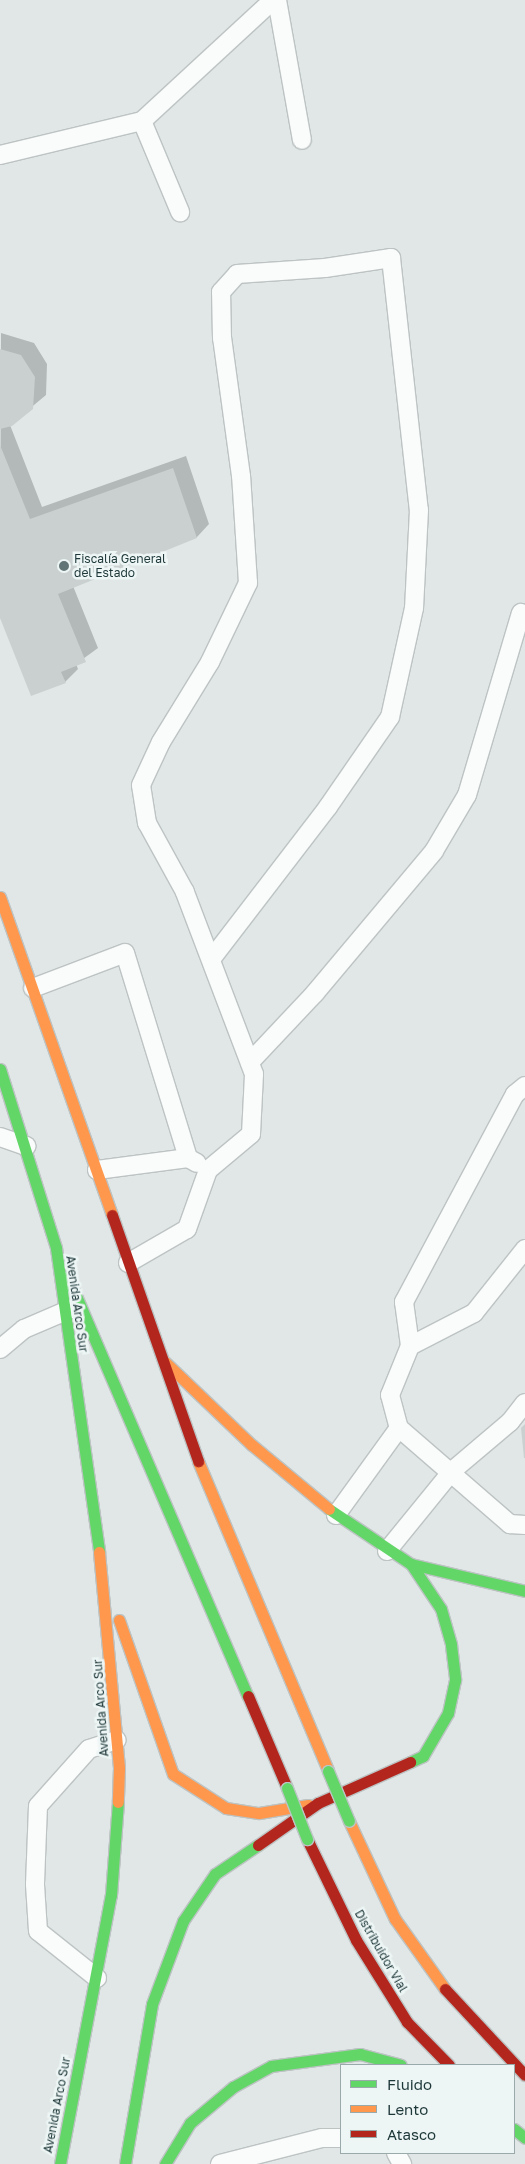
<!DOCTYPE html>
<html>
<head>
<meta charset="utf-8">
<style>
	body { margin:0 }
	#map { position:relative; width:525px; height:2164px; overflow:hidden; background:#e0e7e6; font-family:"Golos Text",sans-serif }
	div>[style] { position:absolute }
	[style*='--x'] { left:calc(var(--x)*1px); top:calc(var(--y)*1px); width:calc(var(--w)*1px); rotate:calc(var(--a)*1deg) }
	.shadow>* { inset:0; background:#0003 }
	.building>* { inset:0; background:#cad0d0 }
	.roads { filter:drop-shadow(1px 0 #bdc3c3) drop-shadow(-1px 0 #bdc3c3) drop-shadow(0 1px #bdc3c3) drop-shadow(0 -1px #bdc3c3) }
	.lane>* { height:18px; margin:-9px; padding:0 9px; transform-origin:9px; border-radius:9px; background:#fafbfb }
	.fast>* { height:11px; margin:-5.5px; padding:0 5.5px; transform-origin:5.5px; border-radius:5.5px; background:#63d668 }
	.slow>* { height:11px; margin:-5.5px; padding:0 5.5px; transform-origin:5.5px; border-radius:5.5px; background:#ff974d }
	.jam>* { height:11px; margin:-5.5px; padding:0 5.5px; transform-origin:5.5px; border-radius:5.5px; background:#b3261e }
	.bridges { filter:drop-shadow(1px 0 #bcc4c4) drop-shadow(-1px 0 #bcc4c4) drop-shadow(0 1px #bcc4c4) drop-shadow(0 -1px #bcc4c4) }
	.fast-bridge>* { height:11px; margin:-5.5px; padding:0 5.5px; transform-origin:5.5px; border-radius:5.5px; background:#63d668 }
	.dots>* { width:14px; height:14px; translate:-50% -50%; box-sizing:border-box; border:2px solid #edf6f5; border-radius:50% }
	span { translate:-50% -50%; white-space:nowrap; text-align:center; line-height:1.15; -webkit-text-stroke:5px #edf6f5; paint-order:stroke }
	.poi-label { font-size:12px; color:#1e3739 }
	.left { translate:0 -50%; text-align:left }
	.street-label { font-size:12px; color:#1e3739 }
	.legend { position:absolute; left:340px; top:2064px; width:175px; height:90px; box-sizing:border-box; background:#edf6f5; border:1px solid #9aaaaa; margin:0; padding:6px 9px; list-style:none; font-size:15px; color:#1e3739 }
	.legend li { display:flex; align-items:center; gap:10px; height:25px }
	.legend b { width:25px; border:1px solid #9aaaaa }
</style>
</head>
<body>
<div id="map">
	<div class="shadow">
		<i style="clip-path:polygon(1px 333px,34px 343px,47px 364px,46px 395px,10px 425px,42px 507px,186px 456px,209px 524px,197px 537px,73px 586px,98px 648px,76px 664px,78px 669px,65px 682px,0 614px)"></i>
	</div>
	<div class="building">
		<i style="clip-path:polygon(0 349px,21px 355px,35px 377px,33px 409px,12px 426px,0 429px)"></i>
		<i style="clip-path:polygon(0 445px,30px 519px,173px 468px,197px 538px,58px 594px,86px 662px,61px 672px,66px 683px,31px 696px,0 618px)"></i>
		<i style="clip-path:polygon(525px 1424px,525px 1458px,524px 1458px,521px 1428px)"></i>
	</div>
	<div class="roads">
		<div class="lane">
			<i style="--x:277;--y:0;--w:142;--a:79.9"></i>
			<i style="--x:142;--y:121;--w:99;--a:67.3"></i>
			<i style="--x:0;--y:155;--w:146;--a:-13.5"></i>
			<i style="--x:142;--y:121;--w:178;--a:-42.7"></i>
			<i style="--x:33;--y:988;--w:98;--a:-20.8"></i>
			<i style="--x:125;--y:953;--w:214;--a:72.9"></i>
			<i style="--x:250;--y:1062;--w:95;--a:-46.7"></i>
			<i style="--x:315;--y:993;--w:185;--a:-50"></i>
			<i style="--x:434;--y:851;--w:65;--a:-59.5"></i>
			<i style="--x:467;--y:795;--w:190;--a:-73.5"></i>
			<i style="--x:525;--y:1086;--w:13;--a:141"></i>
			<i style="--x:515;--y:1094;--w:236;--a:118.1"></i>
			<i style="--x:404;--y:1302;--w:44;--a:82.2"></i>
			<i style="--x:410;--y:1346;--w:53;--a:112.2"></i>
			<i style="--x:390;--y:1395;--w:34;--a:75"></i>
			<i style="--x:399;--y:1428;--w:147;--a:40.9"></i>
			<i style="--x:510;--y:1524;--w:15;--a:4"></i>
			<i style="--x:0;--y:1137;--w:28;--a:19"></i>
			<i style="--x:97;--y:1170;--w:92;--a:-7.5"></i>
			<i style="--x:188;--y:1158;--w:10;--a:29"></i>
			<i style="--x:128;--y:1263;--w:68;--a:-30"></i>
			<i style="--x:187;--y:1229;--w:63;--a:-70.4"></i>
			<i style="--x:208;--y:1170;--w:56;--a:-39.9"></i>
			<i style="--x:251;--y:1134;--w:60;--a:-87.1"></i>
			<i style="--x:254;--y:1074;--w:195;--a:-110.8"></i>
			<i style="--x:185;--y:892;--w:79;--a:-118.8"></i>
			<i style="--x:147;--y:823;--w:38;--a:-99"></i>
			<i style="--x:141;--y:785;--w:47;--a:-65.1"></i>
			<i style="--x:161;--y:742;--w:94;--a:-58.5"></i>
			<i style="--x:210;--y:662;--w:88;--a:-64.3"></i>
			<i style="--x:248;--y:583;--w:107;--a:-93.7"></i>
			<i style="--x:241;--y:476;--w:139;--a:-97.8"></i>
			<i style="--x:222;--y:338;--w:46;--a:-91.2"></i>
			<i style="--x:221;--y:292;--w:24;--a:-48"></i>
			<i style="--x:237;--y:274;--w:88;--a:-3.9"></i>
			<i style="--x:325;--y:268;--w:67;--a:-8.6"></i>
			<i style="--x:391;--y:258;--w:254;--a:83.7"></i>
			<i style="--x:419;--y:510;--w:98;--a:92.9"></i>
			<i style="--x:414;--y:608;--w:112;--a:102.4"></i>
			<i style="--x:390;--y:717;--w:109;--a:124.6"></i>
			<i style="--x:328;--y:807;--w:190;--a:127.5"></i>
			<i style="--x:410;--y:1346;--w:72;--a:-27.3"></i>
			<i style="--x:474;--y:1313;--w:82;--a:-51.4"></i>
			<i style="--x:0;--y:1349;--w:31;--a:-40"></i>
			<i style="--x:24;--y:1329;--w:53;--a:-23.2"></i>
			<i style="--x:336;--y:1515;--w:107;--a:-54.1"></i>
			<i style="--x:387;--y:1551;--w:103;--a:-50.9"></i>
			<i style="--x:452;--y:1471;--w:76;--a:-40.2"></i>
			<i style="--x:510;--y:1422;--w:24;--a:-52"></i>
			<i style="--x:97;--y:1978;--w:75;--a:-141.5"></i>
			<i style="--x:38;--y:1931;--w:47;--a:-93.7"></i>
			<i style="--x:35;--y:1884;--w:78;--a:-87.8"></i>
			<i style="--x:38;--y:1806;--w:76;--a:-48.2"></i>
			<i style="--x:89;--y:1749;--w:29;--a:-18"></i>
			<i style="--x:396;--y:2153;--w:13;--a:61"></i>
			<i style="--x:220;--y:2164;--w:105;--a:-14.3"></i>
			<i style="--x:322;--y:2138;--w:19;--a:0"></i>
		</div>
		<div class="fast">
			<i style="--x:0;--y:1069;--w:188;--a:72.6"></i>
			<i style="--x:56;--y:1248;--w:307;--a:81.9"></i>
			<i style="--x:68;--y:1277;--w:456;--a:66.8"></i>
			<i style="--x:329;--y:1509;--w:99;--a:33.9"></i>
			<i style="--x:411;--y:1564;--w:54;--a:56.3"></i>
			<i style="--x:441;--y:1609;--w:37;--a:74"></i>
			<i style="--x:451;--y:1645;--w:35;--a:83"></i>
			<i style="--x:455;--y:1680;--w:34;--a:102"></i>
			<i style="--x:448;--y:1713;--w:50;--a:120.2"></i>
			<i style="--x:423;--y:1756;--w:14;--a:155"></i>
			<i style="--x:411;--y:1564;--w:117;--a:13.3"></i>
			<i style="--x:514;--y:2129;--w:14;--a:39"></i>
			<i style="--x:60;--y:2164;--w:274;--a:-79.3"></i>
			<i style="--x:111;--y:1895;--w:93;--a:-85.7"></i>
			<i style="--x:125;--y:2164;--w:162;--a:-80.4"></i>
			<i style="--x:152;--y:2004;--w:89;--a:-69.5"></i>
			<i style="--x:183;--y:1921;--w:57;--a:-55.8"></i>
			<i style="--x:215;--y:1874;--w:52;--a:-34"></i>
			<i style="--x:165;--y:2164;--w:48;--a:-58.6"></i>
			<i style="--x:190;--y:2123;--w:56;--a:-39.9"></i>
			<i style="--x:233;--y:2087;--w:43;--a:-28.9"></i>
			<i style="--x:271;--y:2066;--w:90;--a:-7.7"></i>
			<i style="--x:360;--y:2054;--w:42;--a:15"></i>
		</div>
		<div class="slow">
			<i style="--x:0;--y:897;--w:337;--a:70.6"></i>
			<i style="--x:165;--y:1362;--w:120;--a:43.7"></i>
			<i style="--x:252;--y:1445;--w:100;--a:39.7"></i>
			<i style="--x:198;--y:1461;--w:336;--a:67.2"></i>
			<i style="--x:99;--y:1552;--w:217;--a:84.7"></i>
			<i style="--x:119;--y:1768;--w:34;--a:92"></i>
			<i style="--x:119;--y:1620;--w:163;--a:70.7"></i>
			<i style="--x:173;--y:1774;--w:63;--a:32.7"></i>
			<i style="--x:226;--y:1808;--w:33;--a:9"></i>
			<i style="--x:259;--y:1813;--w:50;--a:-9.3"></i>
			<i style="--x:349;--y:1821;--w:108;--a:64.9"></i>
			<i style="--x:395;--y:1919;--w:86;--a:54.5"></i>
		</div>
		<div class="jam">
			<i style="--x:112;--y:1215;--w:261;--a:70.7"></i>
			<i style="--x:248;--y:1696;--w:100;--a:67"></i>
			<i style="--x:307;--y:1839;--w:112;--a:64.1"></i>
			<i style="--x:356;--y:1940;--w:97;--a:58.1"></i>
			<i style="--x:407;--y:2022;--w:60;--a:45.7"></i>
			<i style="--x:258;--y:1845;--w:73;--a:-35"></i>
			<i style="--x:318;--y:1803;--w:101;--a:-24"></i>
			<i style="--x:445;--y:1989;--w:117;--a:47.1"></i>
		</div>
	</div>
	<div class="bridges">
		<div class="fast-bridge">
			<i style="--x:328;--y:1771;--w:54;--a:67.2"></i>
			<i style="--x:287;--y:1788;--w:55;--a:68.6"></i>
		</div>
	</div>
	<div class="dots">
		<i style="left:64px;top:566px;background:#627576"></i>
	</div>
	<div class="poi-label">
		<span class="left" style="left:74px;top:566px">Fiscalía General<br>del Estado</span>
	</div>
	<div class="street-label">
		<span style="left:77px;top:1304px;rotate:82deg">Avenida Arco Sur</span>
		<span style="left:101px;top:1708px;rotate:-94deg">Avenida Arco Sur</span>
		<span style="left:381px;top:1951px;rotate:60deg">Distribuidor Vial</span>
		<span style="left:57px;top:2105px;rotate:-79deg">Avenida Arco Sur</span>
	</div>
	<ul class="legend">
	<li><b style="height:6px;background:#63d668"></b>Fluido</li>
	<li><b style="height:6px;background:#ff974d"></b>Lento</li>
	<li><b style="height:6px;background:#b3261e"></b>Atasco</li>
	</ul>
</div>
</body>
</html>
